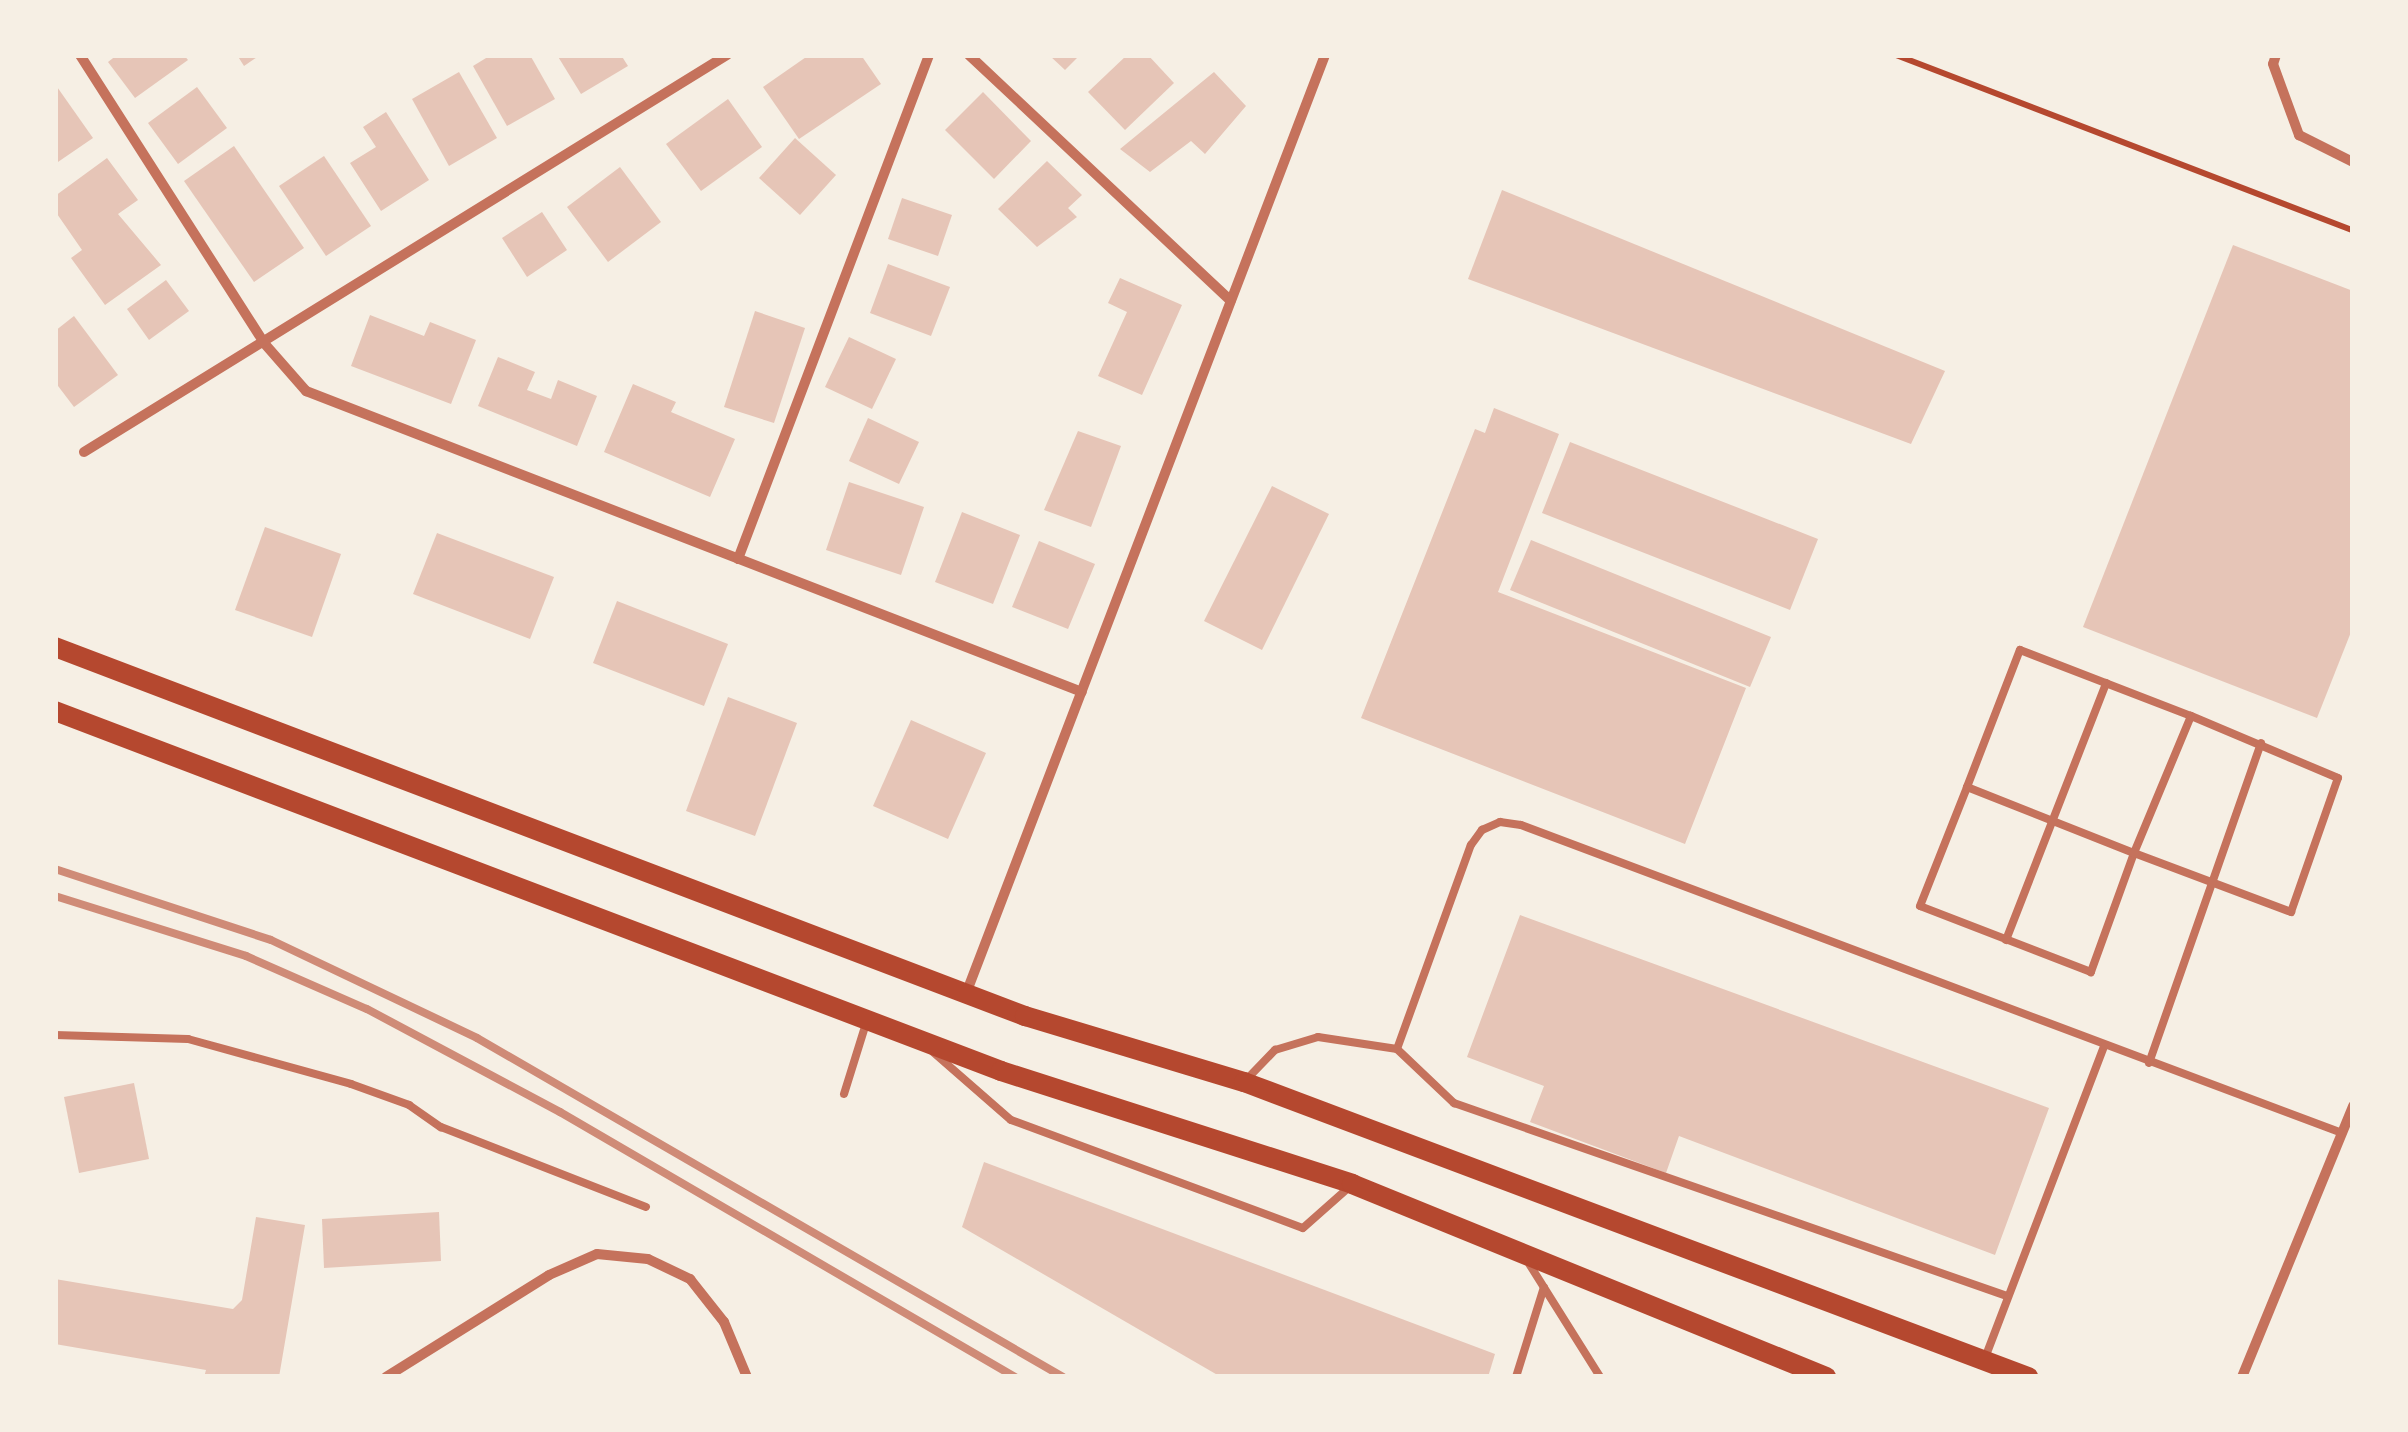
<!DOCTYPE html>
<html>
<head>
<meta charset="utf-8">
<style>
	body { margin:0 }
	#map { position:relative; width:2408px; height:1432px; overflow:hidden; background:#f6efe4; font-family:"Exo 2",sans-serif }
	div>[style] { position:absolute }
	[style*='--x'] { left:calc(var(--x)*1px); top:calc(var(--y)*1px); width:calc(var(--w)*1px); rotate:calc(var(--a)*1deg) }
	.building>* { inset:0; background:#e6c5b7 }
	.path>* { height:6px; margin:-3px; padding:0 3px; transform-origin:3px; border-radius:3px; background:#b5482f }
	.service>* { height:8px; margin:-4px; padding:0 4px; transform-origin:4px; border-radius:4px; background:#c5725c }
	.minor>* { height:10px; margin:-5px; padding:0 5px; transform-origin:5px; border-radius:5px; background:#c5725c }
	.secondary>* { height:20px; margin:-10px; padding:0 10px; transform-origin:10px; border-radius:10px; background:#b5482f }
	.rail>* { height:8px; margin:-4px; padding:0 4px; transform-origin:4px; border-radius:4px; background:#cf8b77 }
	span { translate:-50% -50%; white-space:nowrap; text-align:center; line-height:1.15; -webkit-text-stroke:10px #f6efe4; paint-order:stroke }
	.frame { position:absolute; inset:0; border:58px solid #f6efe4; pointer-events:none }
</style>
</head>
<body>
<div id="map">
	<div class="building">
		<i style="clip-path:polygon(117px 55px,184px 55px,188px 60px,135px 98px,108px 62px)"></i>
		<i style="clip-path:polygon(237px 55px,260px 55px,244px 66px)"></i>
		<i style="clip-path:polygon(491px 55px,530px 55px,555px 99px,507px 126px,473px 66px)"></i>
		<i style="clip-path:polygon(557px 55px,621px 55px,628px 66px,581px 94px)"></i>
		<i style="clip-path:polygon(809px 55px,861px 55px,881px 84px,799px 139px,763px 87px)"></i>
		<i style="clip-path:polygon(1049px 55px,1080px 55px,1065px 70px)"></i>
		<i style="clip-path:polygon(1127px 55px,1148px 55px,1174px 83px,1125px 130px,1088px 92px)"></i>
		<i style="clip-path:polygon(459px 72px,497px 138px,449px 166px,412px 99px)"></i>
		<i style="clip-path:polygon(1214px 72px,1246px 106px,1205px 154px,1191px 141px,1150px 172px,1120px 149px)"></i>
		<i style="clip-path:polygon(55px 84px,93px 138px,55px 164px)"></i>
		<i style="clip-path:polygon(197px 87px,227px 128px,178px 164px,148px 123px)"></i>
		<i style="clip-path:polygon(983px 92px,1031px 141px,994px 179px,945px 130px)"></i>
		<i style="clip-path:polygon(728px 99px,762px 147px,701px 191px,666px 144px)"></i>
		<i style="clip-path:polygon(386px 112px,429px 180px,381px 211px,350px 163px,376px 147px,363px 127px)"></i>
		<i style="clip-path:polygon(795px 138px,836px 175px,800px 215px,759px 178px)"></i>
		<i style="clip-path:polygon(234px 146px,304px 248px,254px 282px,184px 181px)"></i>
		<i style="clip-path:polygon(324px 156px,371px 226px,326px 256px,279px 186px)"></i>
		<i style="clip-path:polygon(107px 158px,138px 200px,118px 214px,161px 265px,105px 305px,71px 258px,82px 250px,55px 211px,55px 196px)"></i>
		<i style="clip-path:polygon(1047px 161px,1082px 195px,1068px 208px,1077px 217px,1037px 247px,998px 209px)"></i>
		<i style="clip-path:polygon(620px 167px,661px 222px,608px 262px,567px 207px)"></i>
		<i style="clip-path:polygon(1502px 190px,1945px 371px,1911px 444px,1468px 279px)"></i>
		<i style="clip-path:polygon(902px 198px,952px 215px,938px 256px,888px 239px)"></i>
		<i style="clip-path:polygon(542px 212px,567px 250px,527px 277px,502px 238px)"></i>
		<i style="clip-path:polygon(2233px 245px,2353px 291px,2353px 627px,2317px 718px,2083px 627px)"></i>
		<i style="clip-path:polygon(888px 264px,950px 287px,931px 336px,870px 313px)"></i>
		<i style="clip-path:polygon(1120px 278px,1182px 305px,1142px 395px,1098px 376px,1127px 312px,1108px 303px)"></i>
		<i style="clip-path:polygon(166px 280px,189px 311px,149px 340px,127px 309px)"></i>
		<i style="clip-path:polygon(755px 311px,805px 328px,774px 423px,724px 407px)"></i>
		<i style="clip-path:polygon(370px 315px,424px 336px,430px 322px,476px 340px,451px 404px,351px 366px)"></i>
		<i style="clip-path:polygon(74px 316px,118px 375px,74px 407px,55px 382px,55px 331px)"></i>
		<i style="clip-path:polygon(849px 337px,896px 359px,872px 409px,825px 387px)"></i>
		<i style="clip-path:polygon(498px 357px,535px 372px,527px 390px,551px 399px,558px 380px,597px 396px,577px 446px,478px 406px)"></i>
		<i style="clip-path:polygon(633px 384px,676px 402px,671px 412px,735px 439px,710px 497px,604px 452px)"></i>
		<i style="clip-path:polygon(1494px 408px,1559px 434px,1498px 592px,1746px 688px,1685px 844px,1361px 718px,1475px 429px,1485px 433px)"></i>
		<i style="clip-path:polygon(868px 418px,919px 442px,899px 484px,849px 461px)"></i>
		<i style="clip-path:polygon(1078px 431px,1121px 446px,1091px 527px,1044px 510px)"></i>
		<i style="clip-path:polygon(1570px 442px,1818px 539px,1790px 610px,1542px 513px)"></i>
		<i style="clip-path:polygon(849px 482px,924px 507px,901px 575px,826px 550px)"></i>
		<i style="clip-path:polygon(1272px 486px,1329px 514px,1262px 650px,1204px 621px)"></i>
		<i style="clip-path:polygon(962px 512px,1020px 535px,993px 604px,935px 582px)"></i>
		<i style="clip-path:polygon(265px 527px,341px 554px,312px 637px,235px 610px)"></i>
		<i style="clip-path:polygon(437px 533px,554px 577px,530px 639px,413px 594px)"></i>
		<i style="clip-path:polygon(1531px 540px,1771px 637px,1750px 687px,1510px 590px)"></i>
		<i style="clip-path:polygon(1039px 541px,1095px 564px,1068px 629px,1012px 607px)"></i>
		<i style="clip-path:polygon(617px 601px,728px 644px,704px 706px,593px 663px)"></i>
		<i style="clip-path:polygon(728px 697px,797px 723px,755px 836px,686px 811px)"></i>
		<i style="clip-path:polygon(911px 720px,986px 753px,948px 839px,873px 806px)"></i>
		<i style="clip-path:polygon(1520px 915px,2049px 1108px,1995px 1255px,1679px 1136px,1666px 1173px,1530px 1122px,1544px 1086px,1467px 1057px)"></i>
		<i style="clip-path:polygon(134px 1083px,149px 1159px,79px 1173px,64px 1097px)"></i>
		<i style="clip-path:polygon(984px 1162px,1495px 1354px,1488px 1377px,1221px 1377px,962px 1227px)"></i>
		<i style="clip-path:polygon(439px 1212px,441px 1261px,324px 1268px,322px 1219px)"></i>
		<i style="clip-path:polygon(256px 1217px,305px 1225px,279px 1377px,204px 1377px,206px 1370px,55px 1344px,55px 1279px,233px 1309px,242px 1300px)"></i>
	</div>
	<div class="path">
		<i style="--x:1896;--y:55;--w:489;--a:21"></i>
	</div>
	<div class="service">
		<i style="--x:1967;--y:787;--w:147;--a:-68.9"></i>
		<i style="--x:2020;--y:650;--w:183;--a:21.1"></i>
		<i style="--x:2191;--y:716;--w:148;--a:112.6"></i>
		<i style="--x:2134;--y:853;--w:127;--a:109.9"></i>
		<i style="--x:2091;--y:972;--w:183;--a:-158.9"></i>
		<i style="--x:1920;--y:906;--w:128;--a:-68.4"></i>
		<i style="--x:1967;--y:787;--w:180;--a:21.6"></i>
		<i style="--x:2134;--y:853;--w:168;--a:20.6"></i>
		<i style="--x:2291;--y:912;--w:142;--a:-70.7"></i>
		<i style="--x:2338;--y:778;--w:160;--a:-157.1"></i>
		<i style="--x:2006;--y:940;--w:276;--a:-68.7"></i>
		<i style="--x:55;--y:1035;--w:133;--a:1.7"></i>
		<i style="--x:188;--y:1039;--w:169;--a:15.4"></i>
		<i style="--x:351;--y:1084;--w:62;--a:19.9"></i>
		<i style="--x:409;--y:1105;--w:39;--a:35"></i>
		<i style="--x:441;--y:1127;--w:220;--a:21.3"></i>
		<i style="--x:1397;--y:1049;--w:217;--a:-70.1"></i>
		<i style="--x:1471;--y:845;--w:19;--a:-54"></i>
		<i style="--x:1482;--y:830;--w:20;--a:-24"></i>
		<i style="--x:1500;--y:822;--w:21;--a:8"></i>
		<i style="--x:1521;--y:825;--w:877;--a:20.56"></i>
		<i style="--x:933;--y:1052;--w:103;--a:41.1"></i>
		<i style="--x:1011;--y:1120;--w:311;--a:20.3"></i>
		<i style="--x:1303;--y:1228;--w:60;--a:-41.6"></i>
		<i style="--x:2149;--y:1063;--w:339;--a:-70.7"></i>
		<i style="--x:1246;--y:1080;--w:42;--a:-46"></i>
		<i style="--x:1275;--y:1050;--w:45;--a:-16.8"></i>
		<i style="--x:1318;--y:1037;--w:80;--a:8.6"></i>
		<i style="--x:1397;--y:1049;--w:79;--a:43.5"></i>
		<i style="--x:1454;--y:1103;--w:586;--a:19.24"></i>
		<i style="--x:844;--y:1094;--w:77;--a:-72.7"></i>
		<i style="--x:1528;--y:1262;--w:136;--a:57.9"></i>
		<i style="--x:1985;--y:1358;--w:334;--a:-69.1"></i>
		<i style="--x:1516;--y:1377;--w:94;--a:-72.7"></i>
	</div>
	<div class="minor">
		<i style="--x:80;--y:55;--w:342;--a:57.4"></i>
		<i style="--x:264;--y:343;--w:64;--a:48.8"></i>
		<i style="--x:306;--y:391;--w:832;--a:21.2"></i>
		<i style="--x:969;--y:55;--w:359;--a:43.2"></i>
		<i style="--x:2276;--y:55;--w:9;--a:108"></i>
		<i style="--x:2273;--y:64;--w:76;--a:69.9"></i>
		<i style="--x:2299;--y:135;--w:60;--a:26.6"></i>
		<i style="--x:84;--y:452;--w:756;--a:-31.69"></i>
		<i style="--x:738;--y:559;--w:539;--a:-69.24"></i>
		<i style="--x:967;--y:991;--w:1002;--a:-69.07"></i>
		<i style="--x:386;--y:1377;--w:192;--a:-32"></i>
		<i style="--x:549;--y:1275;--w:52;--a:-23.6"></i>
		<i style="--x:597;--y:1254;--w:51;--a:5.6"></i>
		<i style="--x:648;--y:1259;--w:47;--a:25.5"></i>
		<i style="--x:690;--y:1279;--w:55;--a:51.7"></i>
		<i style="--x:724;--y:1322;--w:60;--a:67.3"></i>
		<i style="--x:2242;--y:1377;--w:293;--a:-67.7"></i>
	</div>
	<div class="secondary">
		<i style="--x:55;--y:647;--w:1038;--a:20.83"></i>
		<i style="--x:1025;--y:1016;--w:229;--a:16.8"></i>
		<i style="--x:1244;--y:1082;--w:838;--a:20.62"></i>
		<i style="--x:55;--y:711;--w:1012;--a:20.83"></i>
		<i style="--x:1001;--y:1071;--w:369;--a:17.8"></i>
		<i style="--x:1352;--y:1184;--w:512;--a:22.15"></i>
	</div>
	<div class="rail">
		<i style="--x:55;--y:869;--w:227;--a:18.2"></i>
		<i style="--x:271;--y:940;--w:228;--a:25.4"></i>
		<i style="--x:477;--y:1038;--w:677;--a:30.05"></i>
		<i style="--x:55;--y:896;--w:200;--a:17.4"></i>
		<i style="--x:246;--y:956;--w:132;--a:23.7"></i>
		<i style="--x:367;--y:1009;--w:219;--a:28.1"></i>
		<i style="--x:560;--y:1112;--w:527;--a:30.22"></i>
	</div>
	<div class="frame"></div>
</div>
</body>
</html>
